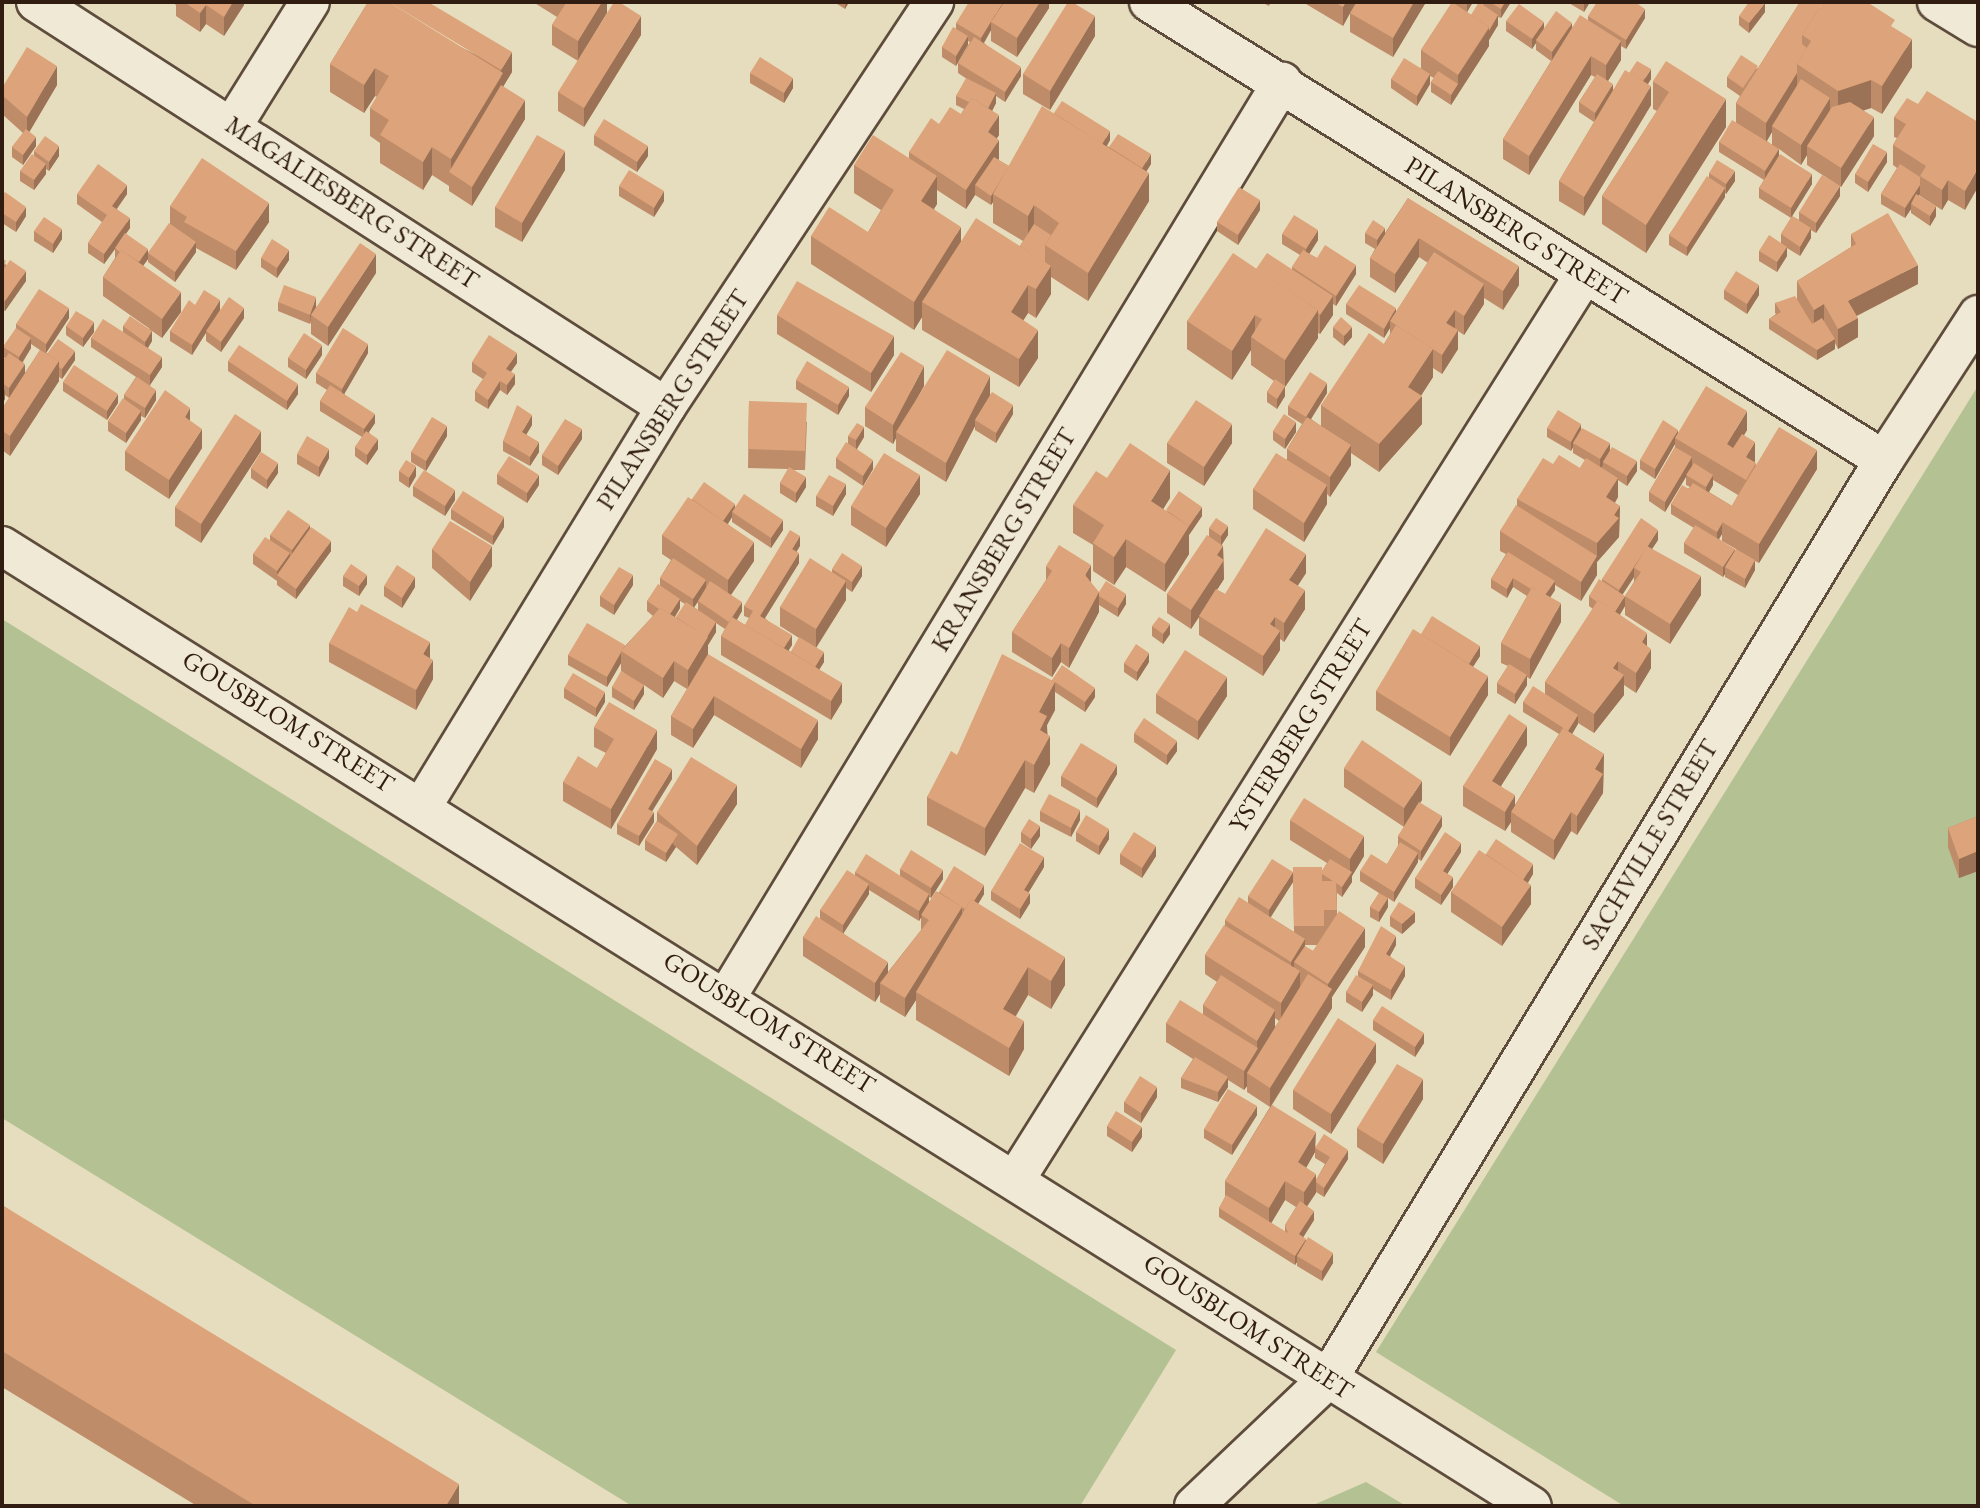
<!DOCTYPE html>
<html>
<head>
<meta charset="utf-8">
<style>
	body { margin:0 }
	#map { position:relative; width:1980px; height:1508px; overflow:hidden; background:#e6ddbe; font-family:"EB Garamond",serif }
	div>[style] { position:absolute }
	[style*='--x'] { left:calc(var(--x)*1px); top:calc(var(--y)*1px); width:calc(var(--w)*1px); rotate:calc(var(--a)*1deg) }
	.green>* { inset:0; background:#b3c193 }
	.roads { filter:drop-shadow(2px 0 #5e4c3c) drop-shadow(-2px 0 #5e4c3c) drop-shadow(0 2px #5e4c3c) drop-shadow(0 -2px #5e4c3c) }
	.minor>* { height:38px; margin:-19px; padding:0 19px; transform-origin:19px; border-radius:19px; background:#efe9d5 }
	.wall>* { inset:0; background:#be8c69 }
	.shaded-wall>* { inset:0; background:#9b7255 }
	.building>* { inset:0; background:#dda37a }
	span { translate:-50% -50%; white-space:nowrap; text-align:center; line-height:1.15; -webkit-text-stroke:5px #efe9d5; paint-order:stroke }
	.street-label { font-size:26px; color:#311c11 }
	.frame { position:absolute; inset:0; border:4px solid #311c11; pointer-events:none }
</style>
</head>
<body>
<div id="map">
	<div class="green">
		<i style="clip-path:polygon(1978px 386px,1978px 1506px,1624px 1506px,1376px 1352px)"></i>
		<i style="clip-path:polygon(2px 619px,1176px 1350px,1080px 1506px,632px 1506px,2px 1118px)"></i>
		<i style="clip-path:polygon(1366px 1482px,1406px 1506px,1311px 1506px)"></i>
	</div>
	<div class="roads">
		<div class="minor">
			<i style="--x:36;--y:2;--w:749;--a:32.74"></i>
			<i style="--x:1149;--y:2;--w:866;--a:31.93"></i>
			<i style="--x:1937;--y:2;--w:48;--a:31.4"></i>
			<i style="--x:233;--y:125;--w:145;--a:-58"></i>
			<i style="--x:2;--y:546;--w:1806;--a:32.11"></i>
			<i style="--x:423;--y:805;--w:466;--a:-58.6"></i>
			<i style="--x:666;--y:407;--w:486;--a:-56.5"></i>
			<i style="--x:726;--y:998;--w:1072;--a:-58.74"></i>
			<i style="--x:1017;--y:1177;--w:1065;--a:-57.85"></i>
			<i style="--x:1194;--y:1506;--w:185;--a:-43.5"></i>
			<i style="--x:1328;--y:1379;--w:1074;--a:-58.83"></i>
			<i style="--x:1884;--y:460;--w:173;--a:-57"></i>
		</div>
	</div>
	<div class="wall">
		<i style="clip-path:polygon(172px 2px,244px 2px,244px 5px,224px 36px,206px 24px,200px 32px,176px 16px,176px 5px)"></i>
		<i style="clip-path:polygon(368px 2px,512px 72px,503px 86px,525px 119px,472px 206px,449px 191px,449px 186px,432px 175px,423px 190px,380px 163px,380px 143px,370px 136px,370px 108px,377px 97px,375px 96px,364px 113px,330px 92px,330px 64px)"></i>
		<i style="clip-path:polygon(533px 2px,607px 2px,578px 61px,552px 45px,552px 25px,557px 17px)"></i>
		<i style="clip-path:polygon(834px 2px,849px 2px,845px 9px)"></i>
		<i style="clip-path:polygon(evenodd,1049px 2px,1049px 8px,1017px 57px,991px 41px,991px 30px,984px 43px,1021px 76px,1005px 102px,996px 96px,996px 103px,992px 111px,999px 135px,997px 138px,998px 160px,1009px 166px,1054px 113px,1110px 140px,1107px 146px,1151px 164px,1146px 171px,1149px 201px,1088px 301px,1051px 277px,1051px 294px,1036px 318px,1028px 313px,1023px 320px,1038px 358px,1019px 387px,922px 330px,922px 317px,914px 330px,811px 264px,811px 236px,868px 232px,881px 210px,854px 193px,854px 165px,909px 158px,909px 152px,939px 124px,961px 114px,964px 109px,956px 105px,956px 96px,967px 79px,958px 73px,958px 63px,970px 42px,968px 41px,956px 66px,942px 57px,942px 47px,956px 28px,956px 23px,1049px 2px,937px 190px,966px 209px,975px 195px,991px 205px,993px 202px,993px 223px,1023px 241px,1020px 246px,961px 241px,934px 209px,937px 204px,937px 190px)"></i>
		<i style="clip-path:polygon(1261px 2px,1271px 2px,1269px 6px)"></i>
		<i style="clip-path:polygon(1306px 2px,1426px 2px,1393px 57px,1350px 32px,1350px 13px,1343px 26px,1306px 4px)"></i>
		<i style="clip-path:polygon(1450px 2px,1473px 2px,1467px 12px,1471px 15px,1483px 5px,1483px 2px,1511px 2px,1501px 18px,1498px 17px,1498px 25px,1489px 40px,1489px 46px,1451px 105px,1431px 92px,1431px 82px,1434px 78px,1430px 76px,1430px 84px,1417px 106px,1391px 88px,1391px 79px,1421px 68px,1421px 50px,1452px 3px)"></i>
		<i style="clip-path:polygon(1567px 2px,1590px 2px,1584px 12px)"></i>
		<i style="clip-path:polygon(evenodd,1800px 2px,1895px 29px,1912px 67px,1882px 114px,1871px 108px,1864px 110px,1874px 136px,1841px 187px,1807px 165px,1807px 155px,1801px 165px,1779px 149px,1779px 157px,1812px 184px,1792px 216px,1799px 220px,1799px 212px,1840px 196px,1816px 233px,1811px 230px,1811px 238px,1800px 256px,1787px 248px,1787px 256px,1777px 272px,1759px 261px,1759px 251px,1781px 243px,1781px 234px,1791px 218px,1759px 198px,1759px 188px,1764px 180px,1719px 152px,1719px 142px,1736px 122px,1736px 103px,1740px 96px,1727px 87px,1727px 77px,1758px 68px,1800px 2px,1772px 132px,1772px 145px,1767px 141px,1772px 132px)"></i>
		<i style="clip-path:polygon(1765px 12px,1749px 33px,1739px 25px,1739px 16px)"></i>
		<i style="clip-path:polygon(1588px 16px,1645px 18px,1626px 49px,1621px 46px,1621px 60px,1608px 81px,1613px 90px,1629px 73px,1651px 79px,1648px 84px,1651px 105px,1584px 216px,1559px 201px,1559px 181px,1594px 122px,1579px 112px,1579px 102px,1595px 77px,1591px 75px,1529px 175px,1503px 159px,1503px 139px,1551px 61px,1536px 50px,1536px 43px,1532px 49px,1506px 31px,1506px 21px,1544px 28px,1572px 27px,1588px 20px)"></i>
		<i style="clip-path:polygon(641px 35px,584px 127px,558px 111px,558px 92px)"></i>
		<i style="clip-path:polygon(1095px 36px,1050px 110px,1023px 94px,1023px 74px)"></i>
		<i style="clip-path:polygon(750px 73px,793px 88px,784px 103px,750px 83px)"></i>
		<i style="clip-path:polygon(1653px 81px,1726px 127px,1646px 253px,1602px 224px,1602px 196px,1657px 111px,1653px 109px)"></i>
		<i style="clip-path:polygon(57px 85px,29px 132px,36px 146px,23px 165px,12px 157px,12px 147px,23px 133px,2px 114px,2px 88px)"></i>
		<i style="clip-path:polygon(1918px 104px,1978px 122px,1965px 210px,1948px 200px,1942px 210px,1920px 196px,1920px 194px,1919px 196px,1936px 216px,1930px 226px,1911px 213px,1911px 209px,1905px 218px,1881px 204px,1881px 194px,1897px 168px,1893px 165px,1893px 145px,1897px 138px,1894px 137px,1894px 117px)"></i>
		<i style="clip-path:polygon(594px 135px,648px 156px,637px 172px,594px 145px)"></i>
		<i style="clip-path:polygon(34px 151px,59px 156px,49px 171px,46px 169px,46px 174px,34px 190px,20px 181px,20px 171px,34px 156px)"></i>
		<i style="clip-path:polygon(1887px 162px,1868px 192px,1855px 183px,1855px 174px)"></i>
		<i style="clip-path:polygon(565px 170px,522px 242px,495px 227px,495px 207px)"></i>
		<i style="clip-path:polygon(1709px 173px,1735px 181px,1726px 194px,1725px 193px,1725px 197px,1687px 256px,1669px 245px,1669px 235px,1709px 178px)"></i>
		<i style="clip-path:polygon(619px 186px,664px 201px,654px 217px,619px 196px)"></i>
		<i style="clip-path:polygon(77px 194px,127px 194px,117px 209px,130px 228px,126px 234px,148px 253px,170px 224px,170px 206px,269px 222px,236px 270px,196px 248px,196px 252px,175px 282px,148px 262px,148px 259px,143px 266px,181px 312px,162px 338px,152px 331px,152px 341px,148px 348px,162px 367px,150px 385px,156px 400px,145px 418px,141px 416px,141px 420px,126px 443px,108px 431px,108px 421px,124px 399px,124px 395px,136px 377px,91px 347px,91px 338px,123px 332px,123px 326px,150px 329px,103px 296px,103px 277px,115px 258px,115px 249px,104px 264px,88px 253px,88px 243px,102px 222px,77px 204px)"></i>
		<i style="clip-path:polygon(2px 197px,26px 216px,16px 232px,2px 223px)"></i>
		<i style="clip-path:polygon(1408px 198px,1519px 285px,1503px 310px,1484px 298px,1484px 304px,1464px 335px,1458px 331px,1458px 349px,1442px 374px,1433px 368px,1433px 377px,1421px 396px,1422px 424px,1379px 472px,1351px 453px,1351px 465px,1330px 497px,1327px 494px,1327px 504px,1304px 542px,1253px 509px,1253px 489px,1287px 459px,1287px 449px,1302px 424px,1288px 415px,1288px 406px,1327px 393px,1311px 419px,1321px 426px,1321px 405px,1384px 344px,1390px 334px,1390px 328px,1384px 338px,1346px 314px,1346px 304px,1396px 312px,1428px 263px,1419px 257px,1395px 293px,1370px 277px,1370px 258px,1375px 249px,1365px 243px,1365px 233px,1385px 233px)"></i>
		<i style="clip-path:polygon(1260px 210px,1238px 245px,1217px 231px,1217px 222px)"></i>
		<i style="clip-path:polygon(34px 231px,62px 239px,53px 253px,34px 241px)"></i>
		<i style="clip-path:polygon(1282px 234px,1318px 240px,1309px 254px,1317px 258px,1356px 274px,1336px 306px,1333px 304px,1333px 315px,1320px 334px,1318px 333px,1318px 338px,1285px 387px,1285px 396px,1277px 409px,1267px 402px,1267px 392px,1274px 381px,1251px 365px,1251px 350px,1232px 380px,1187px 349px,1187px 321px,1256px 269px,1292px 270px,1292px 267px,1300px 255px,1282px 244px)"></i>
		<i style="clip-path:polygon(1851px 234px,1918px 284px,1857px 316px,1858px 337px,1838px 349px,1835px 343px,1835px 349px,1817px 360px,1769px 329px,1769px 319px,1776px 314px,1775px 313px,1775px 303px,1797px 299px,1797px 281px,1851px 247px)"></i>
		<i style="clip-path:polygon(2px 258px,6px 265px,26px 281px,5px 311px,2px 309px)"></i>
		<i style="clip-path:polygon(261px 258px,289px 260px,277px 278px,261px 267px)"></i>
		<i style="clip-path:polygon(376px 273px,328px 346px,311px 334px,311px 322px,310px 324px,278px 311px,278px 302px,316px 307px)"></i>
		<i style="clip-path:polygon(1724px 290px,1759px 295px,1747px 314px,1724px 299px)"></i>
		<i style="clip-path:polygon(195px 305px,220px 310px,244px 318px,221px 352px,206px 341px,206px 333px,192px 355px,170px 341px,170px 331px)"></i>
		<i style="clip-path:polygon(777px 315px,894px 355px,871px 392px,777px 334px)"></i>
		<i style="clip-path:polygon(evenodd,69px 318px,46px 353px,75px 360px,62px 379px,59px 377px,59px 381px,10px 456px,2px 450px,2px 409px,9px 398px,5px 395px,5px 399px,2px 404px,2px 363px,5px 358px,3px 357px,3px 347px,16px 329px,16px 324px,69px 318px,31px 344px,40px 350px,25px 373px,23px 362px,31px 348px,31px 344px)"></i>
		<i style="clip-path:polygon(66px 326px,94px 332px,83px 347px,66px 335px)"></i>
		<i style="clip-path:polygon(1333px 327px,1352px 337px,1344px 346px,1333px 337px)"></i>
		<i style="clip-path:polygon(368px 353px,344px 394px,375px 423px,369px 432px,378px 449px,367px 465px,355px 456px,355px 447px,362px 437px,320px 411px,320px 401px,327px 390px,316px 383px,316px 373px)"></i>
		<i style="clip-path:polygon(322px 355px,306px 379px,288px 367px,288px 358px)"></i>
		<i style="clip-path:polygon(228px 361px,298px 394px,287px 410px,228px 371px)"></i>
		<i style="clip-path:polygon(472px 362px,517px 363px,511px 372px,515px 384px,507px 395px,500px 390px,488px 409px,475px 401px,475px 391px,483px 379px,472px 372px)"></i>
		<i style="clip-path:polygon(796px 380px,849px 396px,838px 415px,796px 389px)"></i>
		<i style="clip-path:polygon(63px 382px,118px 403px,107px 420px,63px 391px)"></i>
		<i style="clip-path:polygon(924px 386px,918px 396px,990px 394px,1013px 414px,996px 443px,975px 430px,975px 426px,946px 482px,896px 451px,896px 438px,893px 444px,865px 426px,865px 407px)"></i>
		<i style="clip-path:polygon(749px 401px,807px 422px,805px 470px,793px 470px,806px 487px,796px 503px,780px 493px,780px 483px,788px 469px,748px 468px)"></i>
		<i style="clip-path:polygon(532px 425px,526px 434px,539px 452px,530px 466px,503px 451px,503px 441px)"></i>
		<i style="clip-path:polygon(1547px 428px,1581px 429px,1637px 471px,1627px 486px,1618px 480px,1618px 497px,1615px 503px,1620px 506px,1619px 537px,1597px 562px,1597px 575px,1581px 601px,1555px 585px,1555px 590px,1550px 597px,1561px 622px,1530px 679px,1527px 677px,1527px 685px,1515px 704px,1497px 693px,1497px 683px,1508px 666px,1501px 663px,1501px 643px,1527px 596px,1513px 587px,1507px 598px,1491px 588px,1491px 579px,1506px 554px,1500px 551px,1500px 531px,1517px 506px,1517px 499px,1553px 464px,1580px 468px,1585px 460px,1573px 453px,1573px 447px,1571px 451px,1547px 437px)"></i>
		<i style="clip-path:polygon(evenodd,1747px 430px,1744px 435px,1756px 465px,1817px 469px,1759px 563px,1755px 561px,1755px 570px,1745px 588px,1725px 577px,1725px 574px,1723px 577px,1684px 553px,1684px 543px,1694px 528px,1671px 514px,1671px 504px,1690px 487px,1686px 485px,1686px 476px,1665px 512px,1649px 501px,1649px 492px,1675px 447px,1675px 444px,1655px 479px,1640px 469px,1640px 460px,1678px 433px,1747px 430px,1713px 480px,1738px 495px,1732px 506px,1709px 492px,1713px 485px,1713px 480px,1747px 430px,1722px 534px,1722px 541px,1736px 549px,1735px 552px,1719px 539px,1722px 534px)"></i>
		<i style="clip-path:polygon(1273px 431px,1296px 432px,1285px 449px,1273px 440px)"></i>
		<i style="clip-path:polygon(447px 436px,426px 471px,411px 462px,411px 452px)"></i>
		<i style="clip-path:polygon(848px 436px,864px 437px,857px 449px,873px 469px,863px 486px,836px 468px,836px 458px,848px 444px)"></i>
		<i style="clip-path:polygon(582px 439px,558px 475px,542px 465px,542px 455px)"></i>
		<i style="clip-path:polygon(1167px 443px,1232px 443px,1204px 486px,1167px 463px)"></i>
		<i style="clip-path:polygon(202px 448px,169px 499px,125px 470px,125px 451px)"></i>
		<i style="clip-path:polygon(261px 451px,201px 543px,175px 526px,175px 507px)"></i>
		<i style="clip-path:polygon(297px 454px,329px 458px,319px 477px,297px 464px)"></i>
		<i style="clip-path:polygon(251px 468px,278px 473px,267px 489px,251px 478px)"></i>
		<i style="clip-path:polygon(399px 471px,416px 476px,409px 488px,399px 481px)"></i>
		<i style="clip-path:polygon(497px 474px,539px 485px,527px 503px,497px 484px)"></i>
		<i style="clip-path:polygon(413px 486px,455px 500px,445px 516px,413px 496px)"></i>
		<i style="clip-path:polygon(846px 494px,833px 516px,816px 506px,816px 496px)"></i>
		<i style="clip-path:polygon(920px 494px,886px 547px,851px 525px,851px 506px)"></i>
		<i style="clip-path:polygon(1170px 498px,1163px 509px,1166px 511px,1202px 516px,1189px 535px,1189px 554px,1165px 592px,1126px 567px,1114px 585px,1093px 571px,1093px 545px,1073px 533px,1073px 505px)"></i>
		<i style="clip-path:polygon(evenodd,692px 499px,735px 508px,783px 530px,771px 548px,732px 522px,732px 517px,728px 524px,754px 561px,731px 595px,742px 611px,737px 620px,745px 625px,749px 618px,744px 616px,744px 606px,800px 546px,797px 551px,799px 563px,765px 618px,792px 645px,788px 650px,791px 652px,799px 638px,780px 626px,780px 607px,832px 572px,832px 569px,862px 576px,852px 592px,846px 588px,846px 600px,816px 647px,824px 662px,819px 669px,842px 702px,831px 720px,721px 655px,721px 636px,725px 629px,716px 623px,716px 632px,708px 645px,708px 655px,818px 739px,801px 768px,714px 715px,693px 748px,671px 735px,671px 716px,687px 689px,674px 681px,663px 698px,644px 685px,644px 694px,634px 710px,612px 697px,612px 687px,624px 673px,621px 671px,621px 663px,607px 687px,568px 665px,568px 655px,625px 646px,653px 616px,647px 611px,647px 601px,660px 585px,660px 578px,671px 560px,662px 554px,662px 535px,692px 499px,680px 601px,685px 604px,676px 618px,675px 617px,680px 608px,680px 601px,692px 499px,698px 602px,698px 610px,694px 607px,698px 602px)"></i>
		<i style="clip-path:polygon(451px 509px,504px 527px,493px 545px,451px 519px)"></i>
		<i style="clip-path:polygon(1209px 528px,1228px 535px,1221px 544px,1223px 546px,1224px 579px,1217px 590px,1225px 594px,1306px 573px,1298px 585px,1305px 609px,1284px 642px,1280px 639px,1280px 650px,1263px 676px,1199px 635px,1199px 617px,1191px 629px,1167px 613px,1167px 594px,1209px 536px)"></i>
		<i style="clip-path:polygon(310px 529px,331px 551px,296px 599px,277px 585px,277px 581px,253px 564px,253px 554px,270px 540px,270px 535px)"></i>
		<i style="clip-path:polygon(1658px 540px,1652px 549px,1701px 595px,1670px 644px,1625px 615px,1625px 596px,1634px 582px,1634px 577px,1622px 594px,1625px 606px,1620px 615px,1647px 646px,1651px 668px,1636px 693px,1624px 685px,1624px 695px,1594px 733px,1578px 723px,1572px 734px,1604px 754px,1603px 793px,1577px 835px,1571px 831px,1554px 860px,1511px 832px,1511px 822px,1505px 831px,1463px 806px,1463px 786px,1527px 745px,1501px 786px,1515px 805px,1559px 734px,1523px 712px,1523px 702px,1545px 694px,1545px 682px,1593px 609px,1589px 606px,1589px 596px,1602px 581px,1602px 579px)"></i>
		<i style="clip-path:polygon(432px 549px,492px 566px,470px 601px,432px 568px)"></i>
		<i style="clip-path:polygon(1046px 566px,1099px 592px,1126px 604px,1118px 617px,1099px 605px,1099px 612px,1069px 668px,1061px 662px,1052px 677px,1012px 652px,1012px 632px,1046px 580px)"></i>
		<i style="clip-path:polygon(343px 576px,367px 584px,359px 596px,343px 586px)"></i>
		<i style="clip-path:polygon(633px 585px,614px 615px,600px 606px,600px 596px)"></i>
		<i style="clip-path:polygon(384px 586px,415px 587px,402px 608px,384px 596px)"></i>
		<i style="clip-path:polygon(1152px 626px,1170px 634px,1163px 644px,1152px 636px)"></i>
		<i style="clip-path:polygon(1421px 634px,1480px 656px,1473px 667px,1488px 695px,1450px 756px,1376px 710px,1376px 691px)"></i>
		<i style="clip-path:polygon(329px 643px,430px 658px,433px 679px,416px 710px,329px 662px)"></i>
		<i style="clip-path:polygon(1149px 662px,1137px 681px,1124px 672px,1124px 663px)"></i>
		<i style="clip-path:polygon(1052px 680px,1095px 697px,1085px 712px,1055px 692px,1055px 710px,1047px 725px,1050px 764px,1034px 793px,1025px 788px,985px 856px,927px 825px,927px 797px,957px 755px)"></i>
		<i style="clip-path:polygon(564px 688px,605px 702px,596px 717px,564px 698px)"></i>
		<i style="clip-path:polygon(1156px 694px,1227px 696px,1198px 740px,1156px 713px)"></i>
		<i style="clip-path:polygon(594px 727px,657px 749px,611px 829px,563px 801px,563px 782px,597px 768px,606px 753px,594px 747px)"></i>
		<i style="clip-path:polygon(1134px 733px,1177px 751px,1167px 765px,1134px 742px)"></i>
		<i style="clip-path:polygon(1344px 768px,1422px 800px,1420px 803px,1442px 826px,1421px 861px,1418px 859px,1418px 862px,1394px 902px,1388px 898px,1388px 907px,1379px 922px,1370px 917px,1370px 907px,1379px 893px,1360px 881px,1360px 871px,1387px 864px,1398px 846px,1398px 836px,1404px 827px,1344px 787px)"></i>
		<i style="clip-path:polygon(1117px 774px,1097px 808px,1061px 786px,1061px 776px)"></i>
		<i style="clip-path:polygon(672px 779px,652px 811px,654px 822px,639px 846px,617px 834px,617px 824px)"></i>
		<i style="clip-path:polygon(737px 804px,697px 865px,676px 847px,666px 862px,645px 850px,645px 840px,657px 821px,657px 812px)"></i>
		<i style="clip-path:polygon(1040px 811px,1080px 820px,1071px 837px,1040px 821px)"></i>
		<i style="clip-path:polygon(1978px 816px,1978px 871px,1959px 878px,1948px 847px,1948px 828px)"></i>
		<i style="clip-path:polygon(evenodd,1290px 820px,1364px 856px,1352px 876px,1352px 882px,1342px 897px,1337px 893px,1337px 914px,1365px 947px,1332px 997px,1332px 1008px,1272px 1105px,1316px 1147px,1348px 1159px,1324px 1197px,1316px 1192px,1307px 1206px,1314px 1220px,1303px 1237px,1306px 1242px,1333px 1263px,1322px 1281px,1297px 1266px,1297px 1262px,1295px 1265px,1219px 1217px,1219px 1208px,1225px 1197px,1225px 1181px,1270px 1107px,1247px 1092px,1247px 1086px,1244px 1090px,1228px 1080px,1228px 1087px,1218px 1102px,1181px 1088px,1181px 1078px,1193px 1059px,1166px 1042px,1166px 1023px,1203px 1014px,1203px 1005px,1217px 982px,1205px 974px,1205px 955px,1225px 925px,1225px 920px,1248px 903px,1248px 896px,1293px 882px,1270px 917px,1294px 932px,1293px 867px,1322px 871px,1327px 863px,1290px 840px,1290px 820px,1305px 945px,1317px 945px,1313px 951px,1305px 947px,1305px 945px,1290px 820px,1275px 1018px,1279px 1021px,1275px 1027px,1275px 1018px,1290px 820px,1315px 1152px,1315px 1158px,1325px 1164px,1316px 1180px,1306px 1168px,1315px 1152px,1290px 820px,1285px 1200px,1296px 1207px,1285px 1225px,1285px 1232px,1271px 1223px,1285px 1200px)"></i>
		<i style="clip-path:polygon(1021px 832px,1040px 836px,1031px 849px,1021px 842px)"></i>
		<i style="clip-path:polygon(1076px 832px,1109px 839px,1099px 855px,1076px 841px)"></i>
		<i style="clip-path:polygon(1461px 852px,1447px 874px,1453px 887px,1441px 905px,1415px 888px,1415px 878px)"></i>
		<i style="clip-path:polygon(1120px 854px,1156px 856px,1142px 878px,1120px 864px)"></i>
		<i style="clip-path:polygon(1486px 854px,1533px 874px,1528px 883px,1531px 904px,1502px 946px,1451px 912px,1451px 892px)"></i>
		<i style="clip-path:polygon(1044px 867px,1028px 893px,1030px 903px,1020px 919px,991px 900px,991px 891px)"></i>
		<i style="clip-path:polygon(evenodd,900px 869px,943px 879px,931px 898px,929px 897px,929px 902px,939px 892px,984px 894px,978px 904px,1065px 985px,1051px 1009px,1028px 995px,1016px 1016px,1024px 1049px,1009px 1076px,916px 1020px,916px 1000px,905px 1017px,880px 1002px,880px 994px,875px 1002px,803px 956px,803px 937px,820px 919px,820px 910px,855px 875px,855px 872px,900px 876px,900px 869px,869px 890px,919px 921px,921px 917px,921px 930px,888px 972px,843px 933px,869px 894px,869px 890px)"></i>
		<i style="clip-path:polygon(1390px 916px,1415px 922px,1402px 934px,1390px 926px)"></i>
		<i style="clip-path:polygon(1396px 945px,1390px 956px,1405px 976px,1391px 1000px,1373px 989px,1373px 995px,1362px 1012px,1346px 1002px,1346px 992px,1358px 976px,1358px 971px)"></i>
		<i style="clip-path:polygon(1373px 1020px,1424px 1043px,1415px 1057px,1373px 1030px)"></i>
		<i style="clip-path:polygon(1376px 1062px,1331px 1134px,1293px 1109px,1293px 1090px)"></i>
		<i style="clip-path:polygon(1157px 1097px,1141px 1123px,1124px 1112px,1124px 1102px)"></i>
		<i style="clip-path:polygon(1423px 1099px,1383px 1164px,1357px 1147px,1357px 1128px)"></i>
		<i style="clip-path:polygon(1257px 1115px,1232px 1155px,1204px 1138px,1204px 1129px)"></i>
		<i style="clip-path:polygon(1107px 1126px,1142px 1137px,1132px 1152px,1107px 1136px)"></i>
		<i style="clip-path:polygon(2px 1205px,459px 1506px,197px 1506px,2px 1387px)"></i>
	</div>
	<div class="shaded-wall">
		<i style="clip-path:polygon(233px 2px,244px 2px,244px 5px,224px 36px,224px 17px)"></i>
		<i style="clip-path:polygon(602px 2px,607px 2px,607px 13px,578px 61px,578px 41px)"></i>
		<i style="clip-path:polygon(845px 2px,849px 2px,845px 9px)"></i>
		<i style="clip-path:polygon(1003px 2px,1008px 2px,991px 22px,991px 30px,981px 48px,981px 38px)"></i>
		<i style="clip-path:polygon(1040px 2px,1049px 2px,1049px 8px,1017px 57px,1017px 38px)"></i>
		<i style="clip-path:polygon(1346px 2px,1356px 2px,1343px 26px,1343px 7px)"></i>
		<i style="clip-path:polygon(1414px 2px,1426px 2px,1393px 57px,1393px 38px)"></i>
		<i style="clip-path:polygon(1467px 2px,1473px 2px,1467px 12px)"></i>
		<i style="clip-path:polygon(1505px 2px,1511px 2px,1501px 18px,1501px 9px)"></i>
		<i style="clip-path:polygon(1584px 2px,1590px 2px,1584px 12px)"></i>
		<i style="clip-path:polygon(1765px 3px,1765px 12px,1749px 33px,1749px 23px)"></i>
		<i style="clip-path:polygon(206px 5px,206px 24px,200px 32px,200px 13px)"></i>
		<i style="clip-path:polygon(1645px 9px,1645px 18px,1626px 49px,1626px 40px)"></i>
		<i style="clip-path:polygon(1498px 15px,1498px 25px,1489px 40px,1489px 46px,1451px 105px,1451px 95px,1458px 84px,1458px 75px)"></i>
		<i style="clip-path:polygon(641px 16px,641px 35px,584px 127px,584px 108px)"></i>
		<i style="clip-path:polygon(1095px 16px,1095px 36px,1050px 110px,1050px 91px)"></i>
		<i style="clip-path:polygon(1544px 22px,1544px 32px,1536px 40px,1536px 43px,1532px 49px,1532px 39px)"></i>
		<i style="clip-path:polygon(1572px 23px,1572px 32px,1552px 61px,1552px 52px)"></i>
		<i style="clip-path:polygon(968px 36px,968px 45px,956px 66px,956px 56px)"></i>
		<i style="clip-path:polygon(1912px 39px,1912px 67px,1882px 114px,1882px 86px)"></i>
		<i style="clip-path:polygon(1621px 41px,1621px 60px,1606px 84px,1606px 65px)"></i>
		<i style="clip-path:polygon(512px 52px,512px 72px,451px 174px,451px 159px,501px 77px,501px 70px)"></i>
		<i style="clip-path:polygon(1591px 56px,1591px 75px,1529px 175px,1529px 156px)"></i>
		<i style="clip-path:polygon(57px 66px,57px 85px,27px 136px,27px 117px)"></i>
		<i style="clip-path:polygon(1021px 67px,1021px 76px,1005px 102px,1005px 92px)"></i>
		<i style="clip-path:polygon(375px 68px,375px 96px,364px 113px,364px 85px)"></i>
		<i style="clip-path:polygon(1651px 69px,1651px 79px,1639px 98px,1639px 88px)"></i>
		<i style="clip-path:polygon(1797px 73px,1797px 92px,1772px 126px,1772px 132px,1766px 142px,1766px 123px)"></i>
		<i style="clip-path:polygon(1430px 74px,1430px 84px,1417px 106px,1417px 96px)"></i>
		<i style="clip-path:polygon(793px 78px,793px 88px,784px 103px,784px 93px)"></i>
		<i style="clip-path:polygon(1871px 80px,1871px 108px,1838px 119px,1838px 91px)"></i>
		<i style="clip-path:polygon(1613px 84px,1613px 94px,1595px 122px,1595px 113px)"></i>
		<i style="clip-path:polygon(1651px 86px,1651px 105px,1584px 216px,1584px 197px)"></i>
		<i style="clip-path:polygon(996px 93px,996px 103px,987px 121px,987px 111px)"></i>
		<i style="clip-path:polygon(1830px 98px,1830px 117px,1807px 146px,1807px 155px,1801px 165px,1801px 145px)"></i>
		<i style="clip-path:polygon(1726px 99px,1726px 127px,1646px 253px,1646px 225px)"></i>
		<i style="clip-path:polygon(525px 100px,525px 119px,472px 206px,472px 187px)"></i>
		<i style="clip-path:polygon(999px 115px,999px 135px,988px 152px,988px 132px)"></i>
		<i style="clip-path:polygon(1874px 117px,1874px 136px,1841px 187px,1841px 168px)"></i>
		<i style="clip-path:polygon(1110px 131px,1110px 140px,1098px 161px,1098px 152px)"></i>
		<i style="clip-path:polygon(36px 137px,36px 146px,23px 165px,23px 155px)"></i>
		<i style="clip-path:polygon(999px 140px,999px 159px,980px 188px,975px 185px,975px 195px,966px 209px,966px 190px)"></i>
		<i style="clip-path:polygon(59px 146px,59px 156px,49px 171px,49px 162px)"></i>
		<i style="clip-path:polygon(648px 146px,648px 156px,637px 172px,637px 162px)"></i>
		<i style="clip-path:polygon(432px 147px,432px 175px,423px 190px,423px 162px)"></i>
		<i style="clip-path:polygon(1779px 149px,1779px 158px,1765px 181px,1765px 171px)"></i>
		<i style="clip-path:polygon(565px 151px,565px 170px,522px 242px,522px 223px)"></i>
		<i style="clip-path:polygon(1887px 152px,1887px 162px,1868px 192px,1868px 182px)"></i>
		<i style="clip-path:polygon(1151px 154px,1151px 164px,1137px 187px,1137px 177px)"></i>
		<i style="clip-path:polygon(46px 164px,46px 174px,34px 190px,34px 180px)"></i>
		<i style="clip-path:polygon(1010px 167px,993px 194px,993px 202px,991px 205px,991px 196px)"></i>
		<i style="clip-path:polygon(1978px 168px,1978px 187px,1965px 210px,1965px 191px)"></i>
		<i style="clip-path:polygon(1735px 171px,1735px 181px,1726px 194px,1726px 184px)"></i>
		<i style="clip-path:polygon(1149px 173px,1149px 201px,1088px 301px,1088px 273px)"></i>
		<i style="clip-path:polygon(1812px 174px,1812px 184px,1791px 218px,1791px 208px)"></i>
		<i style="clip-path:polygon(937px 176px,937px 204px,921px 229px,921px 201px)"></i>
		<i style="clip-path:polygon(1948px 180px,1948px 200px,1942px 210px,1942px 190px)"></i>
		<i style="clip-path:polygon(127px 185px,127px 194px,112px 215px,112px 206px)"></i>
		<i style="clip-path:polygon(1920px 185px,1920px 194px,1913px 205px,1911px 204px,1911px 209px,1905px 218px,1905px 208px)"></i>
		<i style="clip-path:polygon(1840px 186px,1840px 196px,1816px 233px,1816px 223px)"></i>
		<i style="clip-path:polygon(1725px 188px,1725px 197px,1687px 256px,1687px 247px)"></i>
		<i style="clip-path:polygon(664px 191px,664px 201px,654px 217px,654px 208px)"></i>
		<i style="clip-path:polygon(1260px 200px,1260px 210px,1238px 245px,1238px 235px)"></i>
		<i style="clip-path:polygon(269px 203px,269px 222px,236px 270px,236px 251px)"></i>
		<i style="clip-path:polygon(1034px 205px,1034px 233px,1028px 244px,1028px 216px)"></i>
		<i style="clip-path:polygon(1936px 206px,1936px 216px,1930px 226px,1930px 216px)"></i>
		<i style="clip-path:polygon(26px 207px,26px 216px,16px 232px,16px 222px)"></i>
		<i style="clip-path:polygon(130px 218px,130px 228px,104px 264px,104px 254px)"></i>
		<i style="clip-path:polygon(961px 227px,961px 255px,922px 302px,922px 317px,914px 330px,914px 302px)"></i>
		<i style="clip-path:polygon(1385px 228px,1385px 238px,1377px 250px,1377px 240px)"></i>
		<i style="clip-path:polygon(1811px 228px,1811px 238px,1800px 256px,1800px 247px)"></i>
		<i style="clip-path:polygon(62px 229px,62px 239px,53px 253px,53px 244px)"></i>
		<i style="clip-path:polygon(1318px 230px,1318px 240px,1306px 259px,1306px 249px)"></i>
		<i style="clip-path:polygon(1419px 238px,1419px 257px,1395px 293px,1395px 274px)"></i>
		<i style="clip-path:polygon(196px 242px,196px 252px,175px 282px,175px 272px)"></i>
		<i style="clip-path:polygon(1787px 247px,1787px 256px,1777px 272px,1777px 262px)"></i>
		<i style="clip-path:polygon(148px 249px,148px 259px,137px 274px,137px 264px)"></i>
		<i style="clip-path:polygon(289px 250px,289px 260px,277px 278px,277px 268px)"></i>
		<i style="clip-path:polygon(376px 254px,376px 273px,328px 346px,328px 327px)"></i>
		<i style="clip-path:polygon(1356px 265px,1356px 274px,1336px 306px,1336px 296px)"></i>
		<i style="clip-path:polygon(1918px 265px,1918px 284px,1848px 320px,1848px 301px)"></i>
		<i style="clip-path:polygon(1051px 266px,1051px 294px,1036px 318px,1036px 289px)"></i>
		<i style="clip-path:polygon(1519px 266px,1519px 285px,1503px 310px,1503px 291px)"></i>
		<i style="clip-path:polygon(26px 271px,26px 281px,5px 311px,5px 301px)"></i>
		<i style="clip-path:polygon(1484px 284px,1484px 304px,1464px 335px,1464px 316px)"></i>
		<i style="clip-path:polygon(1028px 285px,1028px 313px,1011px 340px,1011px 312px)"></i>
		<i style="clip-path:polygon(1759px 285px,1759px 295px,1747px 314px,1747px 304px)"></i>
		<i style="clip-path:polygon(181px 292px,181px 312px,162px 338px,162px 319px)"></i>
		<i style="clip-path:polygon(1333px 296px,1333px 315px,1320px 334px,1320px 315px)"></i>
		<i style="clip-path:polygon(316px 297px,316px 307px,311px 315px,310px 324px,310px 315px)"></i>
		<i style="clip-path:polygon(220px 300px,220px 310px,192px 355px,192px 345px)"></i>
		<i style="clip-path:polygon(1824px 304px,1824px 323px,1814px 329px,1814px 310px)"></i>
		<i style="clip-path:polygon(69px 308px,69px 318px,46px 353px,46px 344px)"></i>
		<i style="clip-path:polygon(244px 308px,244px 318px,221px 352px,221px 342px)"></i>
		<i style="clip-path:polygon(1396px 308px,1396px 318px,1390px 321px,1390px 328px,1384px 338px,1384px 329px)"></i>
		<i style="clip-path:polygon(1318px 310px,1318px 338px,1285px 387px,1285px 396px,1277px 409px,1277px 399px,1285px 387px,1285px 360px)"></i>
		<i style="clip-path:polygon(1455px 310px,1455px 329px,1446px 323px)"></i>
		<i style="clip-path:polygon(1255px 315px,1255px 340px,1251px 337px,1251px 350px,1232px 380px,1232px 351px)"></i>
		<i style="clip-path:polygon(1858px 318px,1858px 337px,1838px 349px,1838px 329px)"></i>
		<i style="clip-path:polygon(94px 322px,94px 332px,83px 347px,83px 338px)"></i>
		<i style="clip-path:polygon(1352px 327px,1352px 337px,1344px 346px,1344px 336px)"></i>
		<i style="clip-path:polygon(1038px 330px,1038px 358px,1019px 387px,1019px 359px)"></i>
		<i style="clip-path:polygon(1458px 330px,1458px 349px,1442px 374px,1442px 355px)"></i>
		<i style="clip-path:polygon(152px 331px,152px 341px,145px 352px,145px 342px)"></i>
		<i style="clip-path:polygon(894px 336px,894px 355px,871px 392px,871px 373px)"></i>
		<i style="clip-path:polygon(31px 338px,31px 348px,19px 367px,19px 357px)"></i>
		<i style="clip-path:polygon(1835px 339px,1835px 349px,1817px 360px,1817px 350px)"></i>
		<i style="clip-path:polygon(368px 344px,368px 353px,342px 398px,342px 389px)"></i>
		<i style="clip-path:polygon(322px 345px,322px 355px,306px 379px,306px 370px)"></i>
		<i style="clip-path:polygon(1433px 349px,1433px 377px,1416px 403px,1422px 396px,1422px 424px,1379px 472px,1379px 444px,1408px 387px)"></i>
		<i style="clip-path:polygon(75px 351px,75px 360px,62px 379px,62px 369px)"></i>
		<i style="clip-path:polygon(517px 353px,517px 363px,506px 378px,506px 369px)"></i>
		<i style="clip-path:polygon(162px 357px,162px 367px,150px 385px,150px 375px)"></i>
		<i style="clip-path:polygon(59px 361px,59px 381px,10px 456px,10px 436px)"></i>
		<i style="clip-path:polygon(25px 364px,25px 373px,9px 398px,9px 388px)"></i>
		<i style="clip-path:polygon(924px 366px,924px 386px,898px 433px,896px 432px,896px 438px,893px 444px,893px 425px)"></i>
		<i style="clip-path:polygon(515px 374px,515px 384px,507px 395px,507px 385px)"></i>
		<i style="clip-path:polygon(990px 376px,990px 396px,975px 420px,975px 426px,946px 482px,946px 463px)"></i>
		<i style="clip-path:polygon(500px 381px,500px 390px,488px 409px,488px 400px)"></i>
		<i style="clip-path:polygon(1327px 383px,1327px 393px,1306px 427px,1306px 417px)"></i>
		<i style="clip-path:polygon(298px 384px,298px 394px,287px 410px,287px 401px)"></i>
		<i style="clip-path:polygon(849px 387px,849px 396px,838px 415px,838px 405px)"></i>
		<i style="clip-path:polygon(5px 389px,5px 399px,2px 404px,2px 395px)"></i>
		<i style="clip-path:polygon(156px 390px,156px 400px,145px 418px,145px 408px)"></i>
		<i style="clip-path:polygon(118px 394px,118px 403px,107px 420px,107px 411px)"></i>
		<i style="clip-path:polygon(1013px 405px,1013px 414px,996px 443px,996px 433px)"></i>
		<i style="clip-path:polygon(190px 408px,190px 427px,185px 417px)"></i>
		<i style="clip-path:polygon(141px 411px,141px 420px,126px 443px,126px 433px)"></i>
		<i style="clip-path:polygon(1747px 411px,1747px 430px,1727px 464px,1727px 444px)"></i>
		<i style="clip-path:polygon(375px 414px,375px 423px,364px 439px,364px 429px)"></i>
		<i style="clip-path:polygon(532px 415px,532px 425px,522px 442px,522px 432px)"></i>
		<i style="clip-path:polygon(1296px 422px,1296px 432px,1285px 449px,1285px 439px)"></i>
		<i style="clip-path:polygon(1232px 424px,1232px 443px,1204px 486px,1204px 467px)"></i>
		<i style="clip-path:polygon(1581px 424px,1581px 434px,1573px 443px,1573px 447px,1571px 451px,1571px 442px)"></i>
		<i style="clip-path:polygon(447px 426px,447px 436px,426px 471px,426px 461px)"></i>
		<i style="clip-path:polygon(864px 427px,864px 437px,856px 450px,856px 440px)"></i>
		<i style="clip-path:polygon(202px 429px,202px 448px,169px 499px,169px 480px)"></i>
		<i style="clip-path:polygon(582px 429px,582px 439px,558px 475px,558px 466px)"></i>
		<i style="clip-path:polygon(1678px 430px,1678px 439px,1675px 438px,1675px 444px,1655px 479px,1655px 469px)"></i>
		<i style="clip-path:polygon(261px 431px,261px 451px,201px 543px,201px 524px)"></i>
		<i style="clip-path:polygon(378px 439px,378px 449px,367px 465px,367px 455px)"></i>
		<i style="clip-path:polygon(539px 442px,539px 452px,530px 466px,530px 457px)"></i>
		<i style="clip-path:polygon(1755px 442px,1755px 461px,1746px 476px,1746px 457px)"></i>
		<i style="clip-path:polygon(1610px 443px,1610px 453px,1603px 462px,1603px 465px,1600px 469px,1600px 459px)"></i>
		<i style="clip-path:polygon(1351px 445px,1351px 465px,1330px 497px,1330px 477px)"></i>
		<i style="clip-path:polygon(329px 449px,329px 458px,319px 477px,319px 467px)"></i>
		<i style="clip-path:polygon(1817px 450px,1817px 469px,1759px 563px,1759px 544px)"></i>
		<i style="clip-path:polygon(1692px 457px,1692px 467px,1665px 512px,1665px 502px)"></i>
		<i style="clip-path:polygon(873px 460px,873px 469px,863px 486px,863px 476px)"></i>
		<i style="clip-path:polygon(1637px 461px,1637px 471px,1627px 486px,1627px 476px)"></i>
		<i style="clip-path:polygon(278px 463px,278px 473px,267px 489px,267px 480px)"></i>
		<i style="clip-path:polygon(416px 466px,416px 476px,409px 488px,409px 478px)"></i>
		<i style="clip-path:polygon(1170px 470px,1170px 498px,1151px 529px,1151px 501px)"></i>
		<i style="clip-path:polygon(539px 475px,539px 485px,527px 503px,527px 493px)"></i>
		<i style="clip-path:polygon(920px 475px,920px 494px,886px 547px,886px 528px)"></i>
		<i style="clip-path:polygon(1713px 475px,1713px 485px,1706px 497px,1706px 487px)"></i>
		<i style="clip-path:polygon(806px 477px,806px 487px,796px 503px,796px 493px)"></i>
		<i style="clip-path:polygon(1618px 478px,1618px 497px,1606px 516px,1606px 497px)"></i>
		<i style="clip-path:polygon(846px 484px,846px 494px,833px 516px,833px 506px)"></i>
		<i style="clip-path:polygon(1327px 485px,1327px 504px,1304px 542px,1304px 523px)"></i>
		<i style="clip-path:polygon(455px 490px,455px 500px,445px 516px,445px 506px)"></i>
		<i style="clip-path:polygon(735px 504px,735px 514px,732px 512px,732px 517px,721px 534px,721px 524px)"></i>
		<i style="clip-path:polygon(1620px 506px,1619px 537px,1597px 562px,1597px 543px)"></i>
		<i style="clip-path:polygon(1202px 507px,1202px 516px,1189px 535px,1189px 526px)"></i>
		<i style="clip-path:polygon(504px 517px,504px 527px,493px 545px,493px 536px)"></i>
		<i style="clip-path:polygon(783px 520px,783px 530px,771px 548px,771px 538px)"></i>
		<i style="clip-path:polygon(1722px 524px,1722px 534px,1717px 542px,1717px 532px)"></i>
		<i style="clip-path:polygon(310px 525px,310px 534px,292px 560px,292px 550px)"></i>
		<i style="clip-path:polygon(1189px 526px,1189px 554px,1165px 592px,1165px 564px)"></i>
		<i style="clip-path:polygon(1228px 526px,1228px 535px,1221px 546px,1221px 536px)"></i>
		<i style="clip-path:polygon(1658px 530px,1658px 540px,1638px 570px,1634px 568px,1634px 577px,1619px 600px,1619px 590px)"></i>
		<i style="clip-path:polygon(800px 536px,800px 546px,792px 558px,792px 549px)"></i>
		<i style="clip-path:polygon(1126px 539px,1126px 567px,1114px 585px,1114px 557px)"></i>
		<i style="clip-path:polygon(331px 541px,331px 551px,296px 599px,296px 589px)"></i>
		<i style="clip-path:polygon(754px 542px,754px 561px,728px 599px,728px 580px)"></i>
		<i style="clip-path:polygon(492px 546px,492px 566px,470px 601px,470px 582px)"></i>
		<i style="clip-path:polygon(1223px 546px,1224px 579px,1191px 629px,1191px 610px,1217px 555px)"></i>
		<i style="clip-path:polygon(1735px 549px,1735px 559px,1725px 567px,1725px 574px,1723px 577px,1723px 567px)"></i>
		<i style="clip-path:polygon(290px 553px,290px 563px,277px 575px,277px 581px,277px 571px)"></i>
		<i style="clip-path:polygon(799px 553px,799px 563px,760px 626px,760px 616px)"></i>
		<i style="clip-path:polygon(1306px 554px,1306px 573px,1289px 599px,1289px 580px)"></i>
		<i style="clip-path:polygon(1597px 556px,1597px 575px,1581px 601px,1581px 582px)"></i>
		<i style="clip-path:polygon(1755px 560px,1755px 570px,1745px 588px,1745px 579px)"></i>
		<i style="clip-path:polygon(1091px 565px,1091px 584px,1085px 575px)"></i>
		<i style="clip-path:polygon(862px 566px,862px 576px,852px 592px,852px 582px)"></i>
		<i style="clip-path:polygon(367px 575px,367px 584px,359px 596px,359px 586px)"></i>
		<i style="clip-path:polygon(633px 575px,633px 585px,614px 615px,614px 605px)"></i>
		<i style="clip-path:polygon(1701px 576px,1701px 595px,1670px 644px,1670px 624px)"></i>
		<i style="clip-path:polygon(415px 577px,415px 587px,402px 608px,402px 598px)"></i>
		<i style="clip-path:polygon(1513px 578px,1513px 587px,1507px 598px,1507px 589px)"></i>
		<i style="clip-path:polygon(706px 580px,706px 589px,693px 609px,693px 599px)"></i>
		<i style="clip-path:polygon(846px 581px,846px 600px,816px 648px,816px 629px)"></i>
		<i style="clip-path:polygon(1555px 581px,1555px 590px,1544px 607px,1544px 597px)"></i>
		<i style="clip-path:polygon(1305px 590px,1305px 609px,1284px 642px,1284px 623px)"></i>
		<i style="clip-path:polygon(1099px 592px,1099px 612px,1069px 668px,1069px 648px)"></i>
		<i style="clip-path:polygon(1126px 594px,1126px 604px,1118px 617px,1118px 608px)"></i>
		<i style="clip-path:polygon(1625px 596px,1625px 606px,1614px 623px,1614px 613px)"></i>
		<i style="clip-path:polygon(680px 599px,680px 608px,669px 626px,669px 616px)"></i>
		<i style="clip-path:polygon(742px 602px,742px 611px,729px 632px,729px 622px)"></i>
		<i style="clip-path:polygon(1561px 603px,1561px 622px,1530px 679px,1530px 659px)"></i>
		<i style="clip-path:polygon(1275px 617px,1275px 636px,1270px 624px)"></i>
		<i style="clip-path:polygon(716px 622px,716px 632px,708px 645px,708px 656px,688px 690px,688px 670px)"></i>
		<i style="clip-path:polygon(1170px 624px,1170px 634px,1163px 644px,1163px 634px)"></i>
		<i style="clip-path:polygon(1280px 631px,1280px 650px,1263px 676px,1263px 656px)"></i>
		<i style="clip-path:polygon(1647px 633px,1647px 652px,1642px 642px)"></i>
		<i style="clip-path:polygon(792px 635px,792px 645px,782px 661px,782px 651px)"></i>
		<i style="clip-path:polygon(430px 642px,430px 661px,423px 654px)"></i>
		<i style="clip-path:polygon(1061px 643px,1061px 662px,1052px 677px,1052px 658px)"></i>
		<i style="clip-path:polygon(1480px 646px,1480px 656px,1468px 674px,1468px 665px)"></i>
		<i style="clip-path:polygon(1651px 649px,1651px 668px,1636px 693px,1636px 673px)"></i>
		<i style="clip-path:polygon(824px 652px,824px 662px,813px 680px,813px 671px)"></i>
		<i style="clip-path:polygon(621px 653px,621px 663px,607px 687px,607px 677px)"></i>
		<i style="clip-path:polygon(1149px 653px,1149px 662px,1137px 681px,1137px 672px)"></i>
		<i style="clip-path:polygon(433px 660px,433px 679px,416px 710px,416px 690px)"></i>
		<i style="clip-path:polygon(674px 661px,674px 681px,663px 698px,663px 678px)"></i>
		<i style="clip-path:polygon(1618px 661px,1618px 680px,1613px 668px)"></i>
		<i style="clip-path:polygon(1527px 675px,1527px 685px,1515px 704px,1515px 694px)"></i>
		<i style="clip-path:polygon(1624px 675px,1624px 695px,1594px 733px,1594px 714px)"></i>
		<i style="clip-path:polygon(1488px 676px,1488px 695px,1450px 756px,1450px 737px)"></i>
		<i style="clip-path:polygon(1227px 677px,1227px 696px,1198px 740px,1198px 721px)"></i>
		<i style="clip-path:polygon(1055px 682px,1055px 710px,1047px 725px,1047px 740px,1050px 736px,1050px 764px,1034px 793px,1034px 765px,1039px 712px)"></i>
		<i style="clip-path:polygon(842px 683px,842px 702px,831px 720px,831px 701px)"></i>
		<i style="clip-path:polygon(644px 685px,644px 694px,634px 710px,634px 701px)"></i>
		<i style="clip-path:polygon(1095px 688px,1095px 697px,1085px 712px,1085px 702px)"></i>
		<i style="clip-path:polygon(605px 692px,605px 702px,596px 717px,596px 708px)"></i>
		<i style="clip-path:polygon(714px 696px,714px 715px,693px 748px,693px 729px)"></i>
		<i style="clip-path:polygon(1578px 715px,1578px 724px,1568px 741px,1568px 731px)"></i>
		<i style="clip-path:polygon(818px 720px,818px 739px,801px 768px,801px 749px)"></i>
		<i style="clip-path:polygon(1527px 726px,1527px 745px,1492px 800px,1492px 781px)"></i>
		<i style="clip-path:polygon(657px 730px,657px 749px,611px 829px,611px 809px)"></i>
		<i style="clip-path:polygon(1177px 741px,1177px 751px,1167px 765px,1167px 755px)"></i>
		<i style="clip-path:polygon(1604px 754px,1603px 793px,1577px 835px,1577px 816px,1595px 769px)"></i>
		<i style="clip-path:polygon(1025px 760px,1025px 788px,985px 856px,985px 828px)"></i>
		<i style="clip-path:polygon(1117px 765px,1117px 774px,1097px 808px,1097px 798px)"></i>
		<i style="clip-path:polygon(672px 769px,672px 779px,648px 818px,648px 809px)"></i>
		<i style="clip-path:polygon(1422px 781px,1422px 800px,1404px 827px,1404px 808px)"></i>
		<i style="clip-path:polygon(737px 785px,737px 804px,697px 865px,697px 846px)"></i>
		<i style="clip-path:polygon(1515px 795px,1515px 815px,1511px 812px,1511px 822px,1505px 831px,1505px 812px)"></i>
		<i style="clip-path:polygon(1080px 810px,1080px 820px,1071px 837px,1071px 828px)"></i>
		<i style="clip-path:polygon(654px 812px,654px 822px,639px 846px,639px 836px)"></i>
		<i style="clip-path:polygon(1571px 812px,1571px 831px,1554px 860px,1554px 840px)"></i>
		<i style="clip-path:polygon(1442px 816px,1442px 826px,1421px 861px,1421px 851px)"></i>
		<i style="clip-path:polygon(1040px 826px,1040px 836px,1031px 849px,1031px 839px)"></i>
		<i style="clip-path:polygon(1109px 829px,1109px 839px,1099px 855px,1099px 846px)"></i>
		<i style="clip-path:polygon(1364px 836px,1364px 856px,1352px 876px,1352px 882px,1342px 897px,1342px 887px,1350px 874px,1350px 859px)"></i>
		<i style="clip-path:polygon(672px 843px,676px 847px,666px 862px,666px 853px)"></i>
		<i style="clip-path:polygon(1461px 843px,1461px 852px,1443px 881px,1443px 871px)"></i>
		<i style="clip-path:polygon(1156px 846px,1156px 856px,1142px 878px,1142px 868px)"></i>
		<i style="clip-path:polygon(1978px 851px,1978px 871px,1959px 878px,1959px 859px)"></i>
		<i style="clip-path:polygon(1418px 853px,1418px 862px,1394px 902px,1394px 892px)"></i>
		<i style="clip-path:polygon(1044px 857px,1044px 867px,1024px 900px,1024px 890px)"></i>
		<i style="clip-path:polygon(1533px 864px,1533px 874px,1520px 895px,1520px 885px)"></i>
		<i style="clip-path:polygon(943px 870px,943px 879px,931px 898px,931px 888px)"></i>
		<i style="clip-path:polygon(1293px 872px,1293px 882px,1269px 920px,1269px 910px)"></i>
		<i style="clip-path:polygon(1453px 877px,1453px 887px,1441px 905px,1441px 895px)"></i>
		<i style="clip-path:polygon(869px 884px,869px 894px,843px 934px,843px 925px)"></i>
		<i style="clip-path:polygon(984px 885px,984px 894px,968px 921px,968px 911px)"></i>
		<i style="clip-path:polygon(1531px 885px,1531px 904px,1502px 946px,1502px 927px)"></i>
		<i style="clip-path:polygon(1030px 893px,1030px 903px,1020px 919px,1020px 909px)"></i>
		<i style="clip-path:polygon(929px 894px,929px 904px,919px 921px,919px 911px)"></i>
		<i style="clip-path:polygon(1388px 898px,1388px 907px,1379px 922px,1379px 912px)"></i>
		<i style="clip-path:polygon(962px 907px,962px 926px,916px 992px,916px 1000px,905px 1017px,905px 998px)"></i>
		<i style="clip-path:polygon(1415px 912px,1415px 922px,1402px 934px,1402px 924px)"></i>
		<i style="clip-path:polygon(1365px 928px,1365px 947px,1332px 997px,1332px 1008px,1270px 1107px,1270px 1088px,1328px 996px,1328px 984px)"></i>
		<i style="clip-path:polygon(1396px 936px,1396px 945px,1386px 963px,1386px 954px)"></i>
		<i style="clip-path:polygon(1305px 939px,1305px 958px,1294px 962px,1294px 975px,1291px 981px,1291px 962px)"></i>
		<i style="clip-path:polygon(1065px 957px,1065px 985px,1051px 1009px,1051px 981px)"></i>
		<i style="clip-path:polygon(888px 962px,888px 981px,880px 983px,880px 994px,875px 1002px,875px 983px)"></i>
		<i style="clip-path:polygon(1405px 966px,1405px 976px,1391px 1000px,1391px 990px)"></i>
		<i style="clip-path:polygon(1028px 967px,1028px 995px,1003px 1037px,1003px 1009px)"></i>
		<i style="clip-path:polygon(1300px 971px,1300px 991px,1281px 1022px,1281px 1003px)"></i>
		<i style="clip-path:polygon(1373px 985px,1373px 995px,1362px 1012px,1362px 1002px)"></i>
		<i style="clip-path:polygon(1275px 1010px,1275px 1029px,1247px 1073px,1247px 1086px,1244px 1090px,1244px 1071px,1257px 1050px,1257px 1041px)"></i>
		<i style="clip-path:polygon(1024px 1021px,1024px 1049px,1009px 1076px,1009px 1048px)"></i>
		<i style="clip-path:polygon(1424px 1033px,1424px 1043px,1415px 1057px,1415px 1047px)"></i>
		<i style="clip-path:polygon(1376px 1043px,1376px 1062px,1331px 1134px,1331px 1114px)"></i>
		<i style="clip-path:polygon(1228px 1077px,1228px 1087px,1218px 1102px,1218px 1092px)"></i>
		<i style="clip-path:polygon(1423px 1079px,1423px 1099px,1383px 1164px,1383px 1144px)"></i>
		<i style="clip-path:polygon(1157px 1087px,1157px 1097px,1141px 1123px,1141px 1113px)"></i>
		<i style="clip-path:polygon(1257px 1106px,1257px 1115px,1232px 1155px,1232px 1145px)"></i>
		<i style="clip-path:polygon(1142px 1127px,1142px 1137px,1132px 1152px,1132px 1142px)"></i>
		<i style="clip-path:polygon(1316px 1132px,1315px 1152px,1298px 1182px,1298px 1162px)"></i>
		<i style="clip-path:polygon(1348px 1150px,1348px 1159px,1324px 1197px,1324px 1188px)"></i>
		<i style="clip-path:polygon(1316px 1174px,1316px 1193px,1304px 1211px,1304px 1192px)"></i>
		<i style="clip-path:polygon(1285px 1181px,1285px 1200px,1269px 1227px,1269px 1208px)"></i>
		<i style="clip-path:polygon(1314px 1211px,1314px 1220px,1299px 1244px,1299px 1234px)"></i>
		<i style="clip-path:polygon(1306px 1239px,1306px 1248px,1297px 1256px,1297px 1262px,1295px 1265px,1295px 1256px)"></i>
		<i style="clip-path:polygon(1333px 1253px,1333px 1263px,1322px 1281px,1322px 1271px)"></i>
		<i style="clip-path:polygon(459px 1484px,459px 1506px,446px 1506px)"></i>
	</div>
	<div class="building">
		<i style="clip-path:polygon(184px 2px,233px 2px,224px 17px,206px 5px,200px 13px)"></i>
		<i style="clip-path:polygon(368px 2px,389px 2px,503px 73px,451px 159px,432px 147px,423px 162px,380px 135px,389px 120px,370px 108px,389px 76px,375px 68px,364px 85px,330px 64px)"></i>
		<i style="clip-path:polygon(389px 2px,428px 2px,512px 52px,501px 70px)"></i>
		<i style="clip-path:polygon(564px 2px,602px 2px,578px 41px,552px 25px,566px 3px)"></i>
		<i style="clip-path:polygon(614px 2px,619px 2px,641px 16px,584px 108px,558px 92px)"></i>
		<i style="clip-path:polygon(969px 2px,1003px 2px,981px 38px,956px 23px)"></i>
		<i style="clip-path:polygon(1004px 2px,1040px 2px,1017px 38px,991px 22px)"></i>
		<i style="clip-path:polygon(1068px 2px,1072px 2px,1095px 16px,1050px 91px,1023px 74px)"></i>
		<i style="clip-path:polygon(1334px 2px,1346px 2px,1343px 7px)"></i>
		<i style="clip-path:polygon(1357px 2px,1414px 2px,1393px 38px,1350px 13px)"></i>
		<i style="clip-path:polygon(1452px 2px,1489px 27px,1458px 75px,1421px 50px)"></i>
		<i style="clip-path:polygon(1479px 2px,1498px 15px,1489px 31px,1489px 27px,1471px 15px)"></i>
		<i style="clip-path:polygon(1490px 2px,1505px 2px,1501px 9px)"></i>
		<i style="clip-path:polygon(1597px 2px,1635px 2px,1645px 9px,1626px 40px,1588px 16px)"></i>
		<i style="clip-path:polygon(1749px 2px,1765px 3px,1749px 23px,1739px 16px)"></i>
		<i style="clip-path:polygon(1800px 2px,1823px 2px,1802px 35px,1802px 44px,1807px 48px,1797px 64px,1797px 73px,1766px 123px,1736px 103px)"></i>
		<i style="clip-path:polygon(1823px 2px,1867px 2px,1895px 20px,1891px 26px,1912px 39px,1882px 86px,1871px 80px,1838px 91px,1797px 64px,1811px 41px,1802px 35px)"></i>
		<i style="clip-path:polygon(1519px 4px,1544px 22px,1532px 39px,1506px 21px)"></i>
		<i style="clip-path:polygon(1556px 11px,1572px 23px,1552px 52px,1536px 40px)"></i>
		<i style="clip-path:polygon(1580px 15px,1621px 41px,1606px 65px,1591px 56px,1529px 156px,1503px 139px)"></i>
		<i style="clip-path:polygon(953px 27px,968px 36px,956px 56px,942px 47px)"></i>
		<i style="clip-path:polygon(974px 37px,1021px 67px,1005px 92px,958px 63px)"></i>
		<i style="clip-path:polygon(27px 47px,57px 66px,27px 117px,2px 95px,2px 88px)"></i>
		<i style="clip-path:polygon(1741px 55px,1758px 66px,1743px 88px,1727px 77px)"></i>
		<i style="clip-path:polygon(760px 57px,793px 78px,784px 93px,750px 73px)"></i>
		<i style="clip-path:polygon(1404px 58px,1430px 74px,1417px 96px,1391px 79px)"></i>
		<i style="clip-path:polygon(1637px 61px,1651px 69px,1643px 81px,1629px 73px)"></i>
		<i style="clip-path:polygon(1666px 61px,1726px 99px,1646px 225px,1602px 196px,1669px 92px,1653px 81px)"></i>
		<i style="clip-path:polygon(1625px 70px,1651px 86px,1584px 197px,1559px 181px)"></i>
		<i style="clip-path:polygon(1438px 71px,1458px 84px,1451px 95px,1431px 82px)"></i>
		<i style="clip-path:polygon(1597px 74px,1613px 84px,1595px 113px,1579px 102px)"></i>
		<i style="clip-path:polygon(966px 78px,996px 93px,988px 108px,972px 98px,969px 102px,956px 96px)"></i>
		<i style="clip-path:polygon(1801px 79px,1830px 98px,1801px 145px,1772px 126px)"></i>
		<i style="clip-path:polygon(501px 85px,525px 100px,472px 187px,449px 172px)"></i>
		<i style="clip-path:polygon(1927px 91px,1978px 122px,1978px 168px,1965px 191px,1948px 180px,1942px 190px,1920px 176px,1926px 166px,1893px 145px,1906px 124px,1894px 117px,1907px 98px,1918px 104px)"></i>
		<i style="clip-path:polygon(972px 98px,999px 115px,988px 132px,999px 140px,966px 190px,909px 152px,931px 118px,939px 124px,950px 107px,961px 114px)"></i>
		<i style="clip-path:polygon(1062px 101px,1110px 131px,1102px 144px,1054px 113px)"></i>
		<i style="clip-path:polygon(1850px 102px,1874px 117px,1841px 168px,1807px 146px,1832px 107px)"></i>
		<i style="clip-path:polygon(1042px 106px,1149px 173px,1088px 273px,1045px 245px,1059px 223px,1034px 205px,1028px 216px,993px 194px)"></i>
		<i style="clip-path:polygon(604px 119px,648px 146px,637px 162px,594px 135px)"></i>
		<i style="clip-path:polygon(1732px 120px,1779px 149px,1765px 171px,1719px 142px)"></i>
		<i style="clip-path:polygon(26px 129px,36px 137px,23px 155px,12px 147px)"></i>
		<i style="clip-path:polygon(1118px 134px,1151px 154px,1142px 168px,1109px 147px)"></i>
		<i style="clip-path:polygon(537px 135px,565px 151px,522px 223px,495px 207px)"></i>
		<i style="clip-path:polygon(873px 135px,937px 176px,921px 201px,961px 227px,914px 302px,811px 236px,829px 207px,868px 232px,894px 190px,854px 165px)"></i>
		<i style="clip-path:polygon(45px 136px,59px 146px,49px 162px,34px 151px)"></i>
		<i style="clip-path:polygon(1873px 144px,1887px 152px,1868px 182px,1855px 174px)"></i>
		<i style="clip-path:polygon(32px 154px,46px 164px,34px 180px,20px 171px)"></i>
		<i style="clip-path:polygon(1780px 154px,1812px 174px,1791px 208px,1759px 188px)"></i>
		<i style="clip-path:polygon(994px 157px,1009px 166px,991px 196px,975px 185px)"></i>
		<i style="clip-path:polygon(202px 158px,269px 203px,236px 251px,184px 222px,187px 217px,170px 206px)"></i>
		<i style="clip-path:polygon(1717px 160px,1735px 171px,1726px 184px,1709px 173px)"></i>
		<i style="clip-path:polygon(98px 164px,127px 185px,112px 206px,130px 218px,104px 254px,88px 243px,107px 215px,77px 194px)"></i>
		<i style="clip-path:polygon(1900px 164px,1920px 177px,1920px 185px,1905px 208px,1881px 194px)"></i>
		<i style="clip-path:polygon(629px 170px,664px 191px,654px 208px,619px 186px)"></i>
		<i style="clip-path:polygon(1822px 175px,1840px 186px,1816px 223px,1799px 212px)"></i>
		<i style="clip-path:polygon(1707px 176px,1725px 188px,1687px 247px,1669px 235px)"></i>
		<i style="clip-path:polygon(1239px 187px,1260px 200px,1238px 235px,1217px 222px)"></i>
		<i style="clip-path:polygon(5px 192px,26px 207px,16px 222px,2px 213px,2px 197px)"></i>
		<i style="clip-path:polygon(1916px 194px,1936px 206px,1930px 216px,1911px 204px)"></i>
		<i style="clip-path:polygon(1408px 198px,1519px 266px,1503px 291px,1419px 238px,1395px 274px,1370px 258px)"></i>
		<i style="clip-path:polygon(1888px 213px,1918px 265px,1848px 301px,1858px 318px,1838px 329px,1824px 304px,1814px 310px,1797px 281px,1856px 244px,1851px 234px)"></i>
		<i style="clip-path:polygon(1294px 215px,1318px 230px,1306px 249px,1282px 234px)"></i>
		<i style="clip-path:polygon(1792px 216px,1811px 228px,1800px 247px,1781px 234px)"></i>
		<i style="clip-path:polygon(44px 217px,62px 229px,53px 244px,34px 231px)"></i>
		<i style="clip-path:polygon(976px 218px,1051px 266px,1036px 289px,1028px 285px,1011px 312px,1038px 330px,1019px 359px,922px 302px)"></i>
		<i style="clip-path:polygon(1373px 220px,1385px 228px,1377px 240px,1365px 233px)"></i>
		<i style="clip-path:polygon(169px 223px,196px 242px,175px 272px,148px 253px)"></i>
		<i style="clip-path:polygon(1034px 224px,1051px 235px,1045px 245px,1045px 263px,1020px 246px)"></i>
		<i style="clip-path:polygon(125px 233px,148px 249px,139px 262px,121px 250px,120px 252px,115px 248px)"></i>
		<i style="clip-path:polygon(1769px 235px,1787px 247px,1777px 262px,1759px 251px)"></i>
		<i style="clip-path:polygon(272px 239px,289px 250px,277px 268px,261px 258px)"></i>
		<i style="clip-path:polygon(360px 243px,376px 254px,328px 327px,311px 315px)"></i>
		<i style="clip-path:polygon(1325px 245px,1356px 265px,1336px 296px,1292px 267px,1303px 250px,1317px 258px)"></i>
		<i style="clip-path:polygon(121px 250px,181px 292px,162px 319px,103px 277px)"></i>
		<i style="clip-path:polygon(1434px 252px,1484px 284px,1464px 316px,1455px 310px,1446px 323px,1458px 330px,1442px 355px,1390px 321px)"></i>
		<i style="clip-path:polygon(1233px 253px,1318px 310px,1285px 360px,1251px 337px,1262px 319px,1255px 315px,1232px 351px,1187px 321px)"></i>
		<i style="clip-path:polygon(1267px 253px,1333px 296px,1320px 315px,1318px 313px,1318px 310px,1256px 269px)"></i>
		<i style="clip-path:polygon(2px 258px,6px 261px,2px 268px)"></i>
		<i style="clip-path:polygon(10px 260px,26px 271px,5px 301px,2px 299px,2px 272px)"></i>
		<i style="clip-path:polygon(1736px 271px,1759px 285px,1747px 304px,1724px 290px)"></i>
		<i style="clip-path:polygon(797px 281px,894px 336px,871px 373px,777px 315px)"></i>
		<i style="clip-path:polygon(284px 285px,316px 297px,310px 315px,278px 302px)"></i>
		<i style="clip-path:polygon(1359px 285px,1396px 308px,1384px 329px,1346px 304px)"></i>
		<i style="clip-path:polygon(39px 289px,69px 308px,46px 344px,16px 324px)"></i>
		<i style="clip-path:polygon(204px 290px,220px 300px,192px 345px,170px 331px,189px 300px,195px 305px)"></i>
		<i style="clip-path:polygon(1795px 296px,1812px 324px,1822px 318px,1835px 339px,1817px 350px,1769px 319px,1781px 312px,1775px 303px)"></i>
		<i style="clip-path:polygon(229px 297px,244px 308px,221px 342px,206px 331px)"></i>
		<i style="clip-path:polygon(76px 311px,94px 322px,83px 338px,66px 326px)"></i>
		<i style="clip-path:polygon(130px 316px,152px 331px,145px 342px,123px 326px)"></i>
		<i style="clip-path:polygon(1341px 317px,1352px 327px,1344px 336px,1333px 327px)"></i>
		<i style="clip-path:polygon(103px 319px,162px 357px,150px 375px,91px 338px)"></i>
		<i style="clip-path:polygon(1396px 325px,1433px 349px,1408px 387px,1422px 396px,1379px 444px,1321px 405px,1369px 333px,1384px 344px)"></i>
		<i style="clip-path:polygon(16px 328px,31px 338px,19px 357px,3px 347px)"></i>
		<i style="clip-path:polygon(343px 328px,368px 344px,342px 389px,316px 373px)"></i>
		<i style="clip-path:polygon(304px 333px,322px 345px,306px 370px,288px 358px)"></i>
		<i style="clip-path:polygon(489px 335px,517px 353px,506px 369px,515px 374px,507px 385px,500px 381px,488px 400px,475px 391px,487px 373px,472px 362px)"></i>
		<i style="clip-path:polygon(58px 339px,75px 351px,62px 369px,59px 367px,59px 361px,47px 354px)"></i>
		<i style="clip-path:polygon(239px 345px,298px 384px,287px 401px,228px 361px)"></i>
		<i style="clip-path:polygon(40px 350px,59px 361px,10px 436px,2px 431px,2px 409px)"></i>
		<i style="clip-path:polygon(947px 350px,990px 376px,946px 463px,896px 432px)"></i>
		<i style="clip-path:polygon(901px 352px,924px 366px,893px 425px,865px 407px)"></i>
		<i style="clip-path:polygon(9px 353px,25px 364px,9px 388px,2px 383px,2px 363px)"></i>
		<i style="clip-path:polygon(807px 361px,849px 387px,838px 405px,796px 380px)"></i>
		<i style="clip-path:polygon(74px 365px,118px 394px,107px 411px,63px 382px)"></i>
		<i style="clip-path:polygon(1310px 372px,1327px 383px,1306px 417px,1288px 406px)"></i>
		<i style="clip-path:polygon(137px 377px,156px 390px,145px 408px,124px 395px)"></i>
		<i style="clip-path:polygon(1275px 379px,1285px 386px,1277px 399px,1267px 392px)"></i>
		<i style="clip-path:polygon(330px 385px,375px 414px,364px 429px,320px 401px)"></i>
		<i style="clip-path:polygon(1706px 386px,1747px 411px,1727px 444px,1733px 448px,1742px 434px,1755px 442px,1746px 457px,1756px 463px,1746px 480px,1675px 438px)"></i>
		<i style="clip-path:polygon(165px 390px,190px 408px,185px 417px,202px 429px,169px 480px,125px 451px)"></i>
		<i style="clip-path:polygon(992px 392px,1013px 405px,996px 433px,975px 420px)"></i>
		<i style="clip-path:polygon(123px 398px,141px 411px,126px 433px,108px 421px)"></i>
		<i style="clip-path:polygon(1196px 400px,1232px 424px,1204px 467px,1167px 443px)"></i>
		<i style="clip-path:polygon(749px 401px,807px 403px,805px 451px,748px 449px)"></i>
		<i style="clip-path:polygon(517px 405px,532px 415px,522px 432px,539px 442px,530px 457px,503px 441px)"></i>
		<i style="clip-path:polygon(1558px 410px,1581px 424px,1571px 442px,1547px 428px)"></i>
		<i style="clip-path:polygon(235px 414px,261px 431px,201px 524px,175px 507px)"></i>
		<i style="clip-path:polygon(1284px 414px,1296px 422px,1285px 439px,1273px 431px)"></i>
		<i style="clip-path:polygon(432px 417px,447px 426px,426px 461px,411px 452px)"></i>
		<i style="clip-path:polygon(1307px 417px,1351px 445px,1330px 477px,1287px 449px)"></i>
		<i style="clip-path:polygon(565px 419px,582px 429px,558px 466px,542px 455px)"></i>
		<i style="clip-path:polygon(1663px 420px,1678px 430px,1655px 469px,1640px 460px)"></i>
		<i style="clip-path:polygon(857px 423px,864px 427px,856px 440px,848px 436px)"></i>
		<i style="clip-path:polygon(1779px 427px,1817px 450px,1759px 544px,1722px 522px)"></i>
		<i style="clip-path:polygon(1582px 428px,1610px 443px,1600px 459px,1573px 443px)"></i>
		<i style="clip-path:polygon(366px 431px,378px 439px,367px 455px,355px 447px)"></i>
		<i style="clip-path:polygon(307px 436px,329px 449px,319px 467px,297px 454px)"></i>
		<i style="clip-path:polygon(846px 442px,873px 460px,863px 476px,836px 458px)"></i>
		<i style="clip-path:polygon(1130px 443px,1170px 470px,1151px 501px,1189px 526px,1165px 564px,1126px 539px,1114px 557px,1093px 543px,1104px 525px,1073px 505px,1096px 471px,1107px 478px)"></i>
		<i style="clip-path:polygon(1612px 447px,1637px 461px,1627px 476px,1603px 462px)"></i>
		<i style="clip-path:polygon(1675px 447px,1692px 457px,1665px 502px,1649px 492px)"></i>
		<i style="clip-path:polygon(261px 452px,278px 463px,267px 480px,251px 468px)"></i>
		<i style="clip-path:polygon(884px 453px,920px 475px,886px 528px,851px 506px)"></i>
		<i style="clip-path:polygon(1276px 453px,1327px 485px,1304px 523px,1253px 489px)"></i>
		<i style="clip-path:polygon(1559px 455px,1580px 468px,1586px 458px,1618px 478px,1606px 497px,1620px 506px,1614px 515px,1619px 518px,1597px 543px,1517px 499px,1543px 458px,1553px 464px)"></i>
		<i style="clip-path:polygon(509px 456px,539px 475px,527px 493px,497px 474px)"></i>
		<i style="clip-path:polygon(406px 460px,416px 466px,409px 478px,399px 471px)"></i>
		<i style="clip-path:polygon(1694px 463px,1713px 475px,1706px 487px,1686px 475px)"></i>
		<i style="clip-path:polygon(789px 467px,806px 477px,796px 493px,780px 483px)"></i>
		<i style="clip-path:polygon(424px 470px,455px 490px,445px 506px,413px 486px)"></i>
		<i style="clip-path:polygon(829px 475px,846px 484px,833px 506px,816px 496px)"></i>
		<i style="clip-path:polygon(704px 482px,735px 504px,723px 521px,692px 499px)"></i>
		<i style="clip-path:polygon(1693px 483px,1732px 506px,1717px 532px,1671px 504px,1682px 485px,1689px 489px)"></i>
		<i style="clip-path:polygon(463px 491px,504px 517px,493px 536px,451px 509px)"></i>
		<i style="clip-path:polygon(1179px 491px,1202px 507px,1189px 526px,1166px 510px)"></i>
		<i style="clip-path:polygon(744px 494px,783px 520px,771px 538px,732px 512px)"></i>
		<i style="clip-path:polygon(688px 497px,754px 542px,728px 580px,662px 535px)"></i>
		<i style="clip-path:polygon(1516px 505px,1597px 556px,1581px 582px,1500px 531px)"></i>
		<i style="clip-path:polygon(288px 510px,310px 525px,292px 550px,270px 535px)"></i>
		<i style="clip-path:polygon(1216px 518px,1228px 526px,1221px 536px,1209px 528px)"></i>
		<i style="clip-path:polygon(1641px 518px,1658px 530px,1619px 590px,1602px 579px)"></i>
		<i style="clip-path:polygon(450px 521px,492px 546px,470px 582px,432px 549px)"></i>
		<i style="clip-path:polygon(1695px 525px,1735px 549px,1723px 567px,1684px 543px)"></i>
		<i style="clip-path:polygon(311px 527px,331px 541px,296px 589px,277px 575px)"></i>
		<i style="clip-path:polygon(1266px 528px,1306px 554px,1289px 580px,1305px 590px,1284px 623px,1275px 617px,1270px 624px,1280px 631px,1263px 656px,1199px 616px,1216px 589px,1225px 594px)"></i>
		<i style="clip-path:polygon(790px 530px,800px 536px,792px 549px,799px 553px,760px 616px,792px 635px,784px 648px,745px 625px,753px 611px,744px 606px)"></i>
		<i style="clip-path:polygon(1207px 535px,1223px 546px,1217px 555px,1224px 560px,1191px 610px,1167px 594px)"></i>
		<i style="clip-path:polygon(265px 537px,290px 553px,277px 571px,253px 554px)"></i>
		<i style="clip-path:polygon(1059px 545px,1091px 565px,1085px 575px,1099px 592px,1069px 648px,1061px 643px,1052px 658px,1012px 632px,1052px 571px,1046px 566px)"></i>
		<i style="clip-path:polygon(1647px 546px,1701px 576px,1670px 624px,1625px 596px,1641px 572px,1634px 568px)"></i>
		<i style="clip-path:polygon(1736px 549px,1755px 560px,1745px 579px,1725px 567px)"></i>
		<i style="clip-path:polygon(1508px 552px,1555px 581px,1545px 595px,1532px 587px,1531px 589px,1513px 578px,1507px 589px,1491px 579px)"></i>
		<i style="clip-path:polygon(842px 553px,862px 566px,852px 582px,832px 569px)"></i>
		<i style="clip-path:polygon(673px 558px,706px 580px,693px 599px,660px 578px)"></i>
		<i style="clip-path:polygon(810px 558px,846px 581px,816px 629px,780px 607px)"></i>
		<i style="clip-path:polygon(351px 564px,367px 575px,359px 586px,343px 576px)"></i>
		<i style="clip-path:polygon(397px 565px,415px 577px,402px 598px,384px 586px)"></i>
		<i style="clip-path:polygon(619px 567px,633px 575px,614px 605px,600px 596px)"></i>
		<i style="clip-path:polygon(1599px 579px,1625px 596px,1615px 612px,1598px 600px,1597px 602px,1589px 596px)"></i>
		<i style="clip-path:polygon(710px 581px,742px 602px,729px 622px,698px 601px)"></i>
		<i style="clip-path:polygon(1106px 581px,1126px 594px,1118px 608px,1099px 596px,1099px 592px)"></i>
		<i style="clip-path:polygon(658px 584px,680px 599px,670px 614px,660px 608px,659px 609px,647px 601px)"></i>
		<i style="clip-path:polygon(1532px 587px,1561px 603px,1530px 659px,1501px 643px)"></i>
		<i style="clip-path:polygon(1598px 600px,1647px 633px,1642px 642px,1651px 649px,1636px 673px,1618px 661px,1613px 668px,1624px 675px,1594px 714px,1545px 682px)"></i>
		<i style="clip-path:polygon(686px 602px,716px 622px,707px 637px,676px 617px)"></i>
		<i style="clip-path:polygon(361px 604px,430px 642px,423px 654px,433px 660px,416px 690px,329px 643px,349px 607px,357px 612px)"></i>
		<i style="clip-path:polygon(660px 608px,708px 637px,688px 670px,674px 661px,663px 678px,621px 651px)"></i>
		<i style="clip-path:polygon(1432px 616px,1480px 646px,1469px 664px,1421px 634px)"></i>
		<i style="clip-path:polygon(732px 617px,842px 683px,831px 701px,721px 636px)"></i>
		<i style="clip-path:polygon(1159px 617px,1170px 624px,1163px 634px,1152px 626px)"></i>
		<i style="clip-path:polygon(587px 623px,625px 645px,607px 677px,568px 655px)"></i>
		<i style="clip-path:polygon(1413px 629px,1488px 676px,1450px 737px,1376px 691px)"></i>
		<i style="clip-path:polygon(799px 637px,824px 652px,815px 667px,791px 652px)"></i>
		<i style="clip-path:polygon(1136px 644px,1149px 653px,1137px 672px,1124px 663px)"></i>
		<i style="clip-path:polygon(1185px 650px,1227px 677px,1198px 721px,1156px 694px)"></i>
		<i style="clip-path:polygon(708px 654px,818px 720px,801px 749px,714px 696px,693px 729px,671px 716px)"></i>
		<i style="clip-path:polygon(1002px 654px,1055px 682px,1039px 712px,1047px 716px,1040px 730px,1050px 736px,1034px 765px,1025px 760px,985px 828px,927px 797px,951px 751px,957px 755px)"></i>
		<i style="clip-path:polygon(1509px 664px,1527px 675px,1515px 694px,1497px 683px)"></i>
		<i style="clip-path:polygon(1062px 665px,1095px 688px,1085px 702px,1052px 680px)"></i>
		<i style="clip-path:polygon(621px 671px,644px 685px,634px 701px,612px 687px)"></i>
		<i style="clip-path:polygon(573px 673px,605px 692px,596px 708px,564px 688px)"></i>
		<i style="clip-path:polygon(1533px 686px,1578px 715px,1568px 731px,1523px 702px)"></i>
		<i style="clip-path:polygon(609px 702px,657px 730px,611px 809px,563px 782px,578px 756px,597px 768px,614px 739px,594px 727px)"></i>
		<i style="clip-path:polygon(1509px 714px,1527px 726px,1492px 781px,1515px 795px,1505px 812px,1463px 786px)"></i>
		<i style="clip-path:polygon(1144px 718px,1177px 741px,1167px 755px,1134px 733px)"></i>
		<i style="clip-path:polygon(1563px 728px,1604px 754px,1595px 769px,1603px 774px,1577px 816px,1571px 812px,1554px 840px,1511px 812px)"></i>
		<i style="clip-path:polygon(1362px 740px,1422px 781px,1404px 808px,1344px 768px)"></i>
		<i style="clip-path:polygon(1081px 743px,1117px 765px,1097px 798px,1061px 776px)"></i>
		<i style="clip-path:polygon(691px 757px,737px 785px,697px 846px,657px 812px)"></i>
		<i style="clip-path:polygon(655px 759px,672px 769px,648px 809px,654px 812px,639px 836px,617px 824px)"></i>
		<i style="clip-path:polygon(1049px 794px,1080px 810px,1071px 828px,1040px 811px)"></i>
		<i style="clip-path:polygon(1304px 798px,1364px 836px,1350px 859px,1290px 820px)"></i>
		<i style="clip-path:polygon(1419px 802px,1442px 816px,1421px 851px,1398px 836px)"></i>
		<i style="clip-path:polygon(1086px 815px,1109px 829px,1099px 846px,1076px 832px)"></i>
		<i style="clip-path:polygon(1978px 816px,1978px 851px,1959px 859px,1948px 828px)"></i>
		<i style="clip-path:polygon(1029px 819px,1040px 826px,1031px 839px,1021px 832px)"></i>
		<i style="clip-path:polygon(657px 821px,678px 834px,666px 853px,645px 840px)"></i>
		<i style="clip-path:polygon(1134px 832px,1156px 846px,1142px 868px,1120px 854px)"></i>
		<i style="clip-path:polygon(1445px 832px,1461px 843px,1443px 871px,1453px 877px,1441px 895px,1415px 878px)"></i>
		<i style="clip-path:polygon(1496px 839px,1533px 864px,1523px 880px,1486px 854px)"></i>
		<i style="clip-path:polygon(1400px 842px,1418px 853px,1394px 892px,1360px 871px,1371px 854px,1387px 864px)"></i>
		<i style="clip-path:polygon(1020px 843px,1044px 857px,1024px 890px,1030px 893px,1020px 909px,991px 891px)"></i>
		<i style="clip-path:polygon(911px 850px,943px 870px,931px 888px,900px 869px)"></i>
		<i style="clip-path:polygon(1479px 850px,1531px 885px,1502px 927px,1451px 892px)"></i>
		<i style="clip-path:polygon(866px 854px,929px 894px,919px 911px,855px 872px)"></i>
		<i style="clip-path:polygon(1272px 859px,1293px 872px,1269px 910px,1248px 896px)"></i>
		<i style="clip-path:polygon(1330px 859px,1352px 872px,1342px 887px,1336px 883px,1336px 881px,1333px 881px,1322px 874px,1322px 871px)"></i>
		<i style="clip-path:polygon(954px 866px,984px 885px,974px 901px,971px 899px,965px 909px,939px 892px)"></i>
		<i style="clip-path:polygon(1293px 867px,1322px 867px,1322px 881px,1336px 881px,1337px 910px,1324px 910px,1324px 926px,1294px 926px)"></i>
		<i style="clip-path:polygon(847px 870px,869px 884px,843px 925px,820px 910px)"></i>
		<i style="clip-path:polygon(936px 891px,962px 907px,905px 998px,880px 983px,929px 920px,921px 915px)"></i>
		<i style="clip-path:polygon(1379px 893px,1388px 898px,1379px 912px,1370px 907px)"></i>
		<i style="clip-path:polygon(1239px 897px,1305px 939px,1291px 962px,1225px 920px)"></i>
		<i style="clip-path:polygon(971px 899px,1065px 957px,1051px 981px,1028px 967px,1003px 1009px,1024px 1021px,1009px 1048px,916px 992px)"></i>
		<i style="clip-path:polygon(1399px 902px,1415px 912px,1402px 924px,1390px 916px)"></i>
		<i style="clip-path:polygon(1339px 911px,1365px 928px,1328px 984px,1294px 962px,1305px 946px,1313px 951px)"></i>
		<i style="clip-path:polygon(816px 916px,888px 962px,875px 983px,803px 937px)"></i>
		<i style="clip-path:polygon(1224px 925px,1300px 971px,1281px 1003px,1205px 955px)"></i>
		<i style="clip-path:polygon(1381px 926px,1396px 936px,1386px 954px,1405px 966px,1391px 990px,1358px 971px)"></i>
		<i style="clip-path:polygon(1308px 974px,1332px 989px,1270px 1088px,1247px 1073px)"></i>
		<i style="clip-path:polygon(1221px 975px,1275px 1010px,1257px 1041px,1203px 1005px)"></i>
		<i style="clip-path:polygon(1356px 975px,1373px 985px,1362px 1002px,1346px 992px)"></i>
		<i style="clip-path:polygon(1180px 1000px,1258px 1048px,1244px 1071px,1166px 1023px)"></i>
		<i style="clip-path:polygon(1382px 1006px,1424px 1033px,1415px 1047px,1373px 1020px)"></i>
		<i style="clip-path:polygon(1338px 1018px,1376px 1043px,1331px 1114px,1293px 1090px)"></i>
		<i style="clip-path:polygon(1195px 1057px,1228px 1077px,1218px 1092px,1181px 1078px)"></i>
		<i style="clip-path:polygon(1397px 1064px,1423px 1079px,1383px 1144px,1357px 1128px)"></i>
		<i style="clip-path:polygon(1140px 1076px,1157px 1087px,1141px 1113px,1124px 1102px)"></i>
		<i style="clip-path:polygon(1228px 1089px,1257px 1106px,1232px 1145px,1204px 1129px)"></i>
		<i style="clip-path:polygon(1272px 1105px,1316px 1132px,1298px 1162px,1316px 1174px,1304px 1192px,1285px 1181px,1269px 1208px,1225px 1181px)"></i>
		<i style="clip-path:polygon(1116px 1111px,1142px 1127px,1132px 1142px,1107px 1126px)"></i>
		<i style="clip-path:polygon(1324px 1134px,1348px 1150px,1324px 1188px,1316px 1182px,1316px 1180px,1330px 1157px,1315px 1148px)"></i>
		<i style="clip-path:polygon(1226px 1195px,1288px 1233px,1285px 1225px,1300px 1201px,1314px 1211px,1299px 1234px,1306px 1239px,1295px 1256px,1219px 1208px)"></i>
		<i style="clip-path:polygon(2px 1205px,459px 1484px,446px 1506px,256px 1506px,2px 1351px)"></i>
		<i style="clip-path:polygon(1308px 1237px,1333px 1253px,1322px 1271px,1297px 1256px)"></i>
	</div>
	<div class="street-label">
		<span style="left:352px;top:203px;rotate:33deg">MAGALIESBERG STREET</span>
		<span style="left:1516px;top:231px;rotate:32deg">PILANSBERG STREET</span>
		<span style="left:673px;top:400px;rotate:-57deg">PILANSBERG STREET</span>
		<span style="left:1004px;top:540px;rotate:-59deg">KRANSBERG STREET</span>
		<span style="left:288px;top:722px;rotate:32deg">GOUSBLOM STREET</span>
		<span style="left:1301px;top:726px;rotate:-58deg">YSTERBERG STREET</span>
		<span style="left:1650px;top:845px;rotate:-59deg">SACHVILLE STREET</span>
		<span style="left:769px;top:1023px;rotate:32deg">GOUSBLOM STREET</span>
		<span style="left:1248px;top:1327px;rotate:33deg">GOUSBLOM STREET</span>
	</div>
	<div class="frame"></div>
</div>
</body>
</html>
